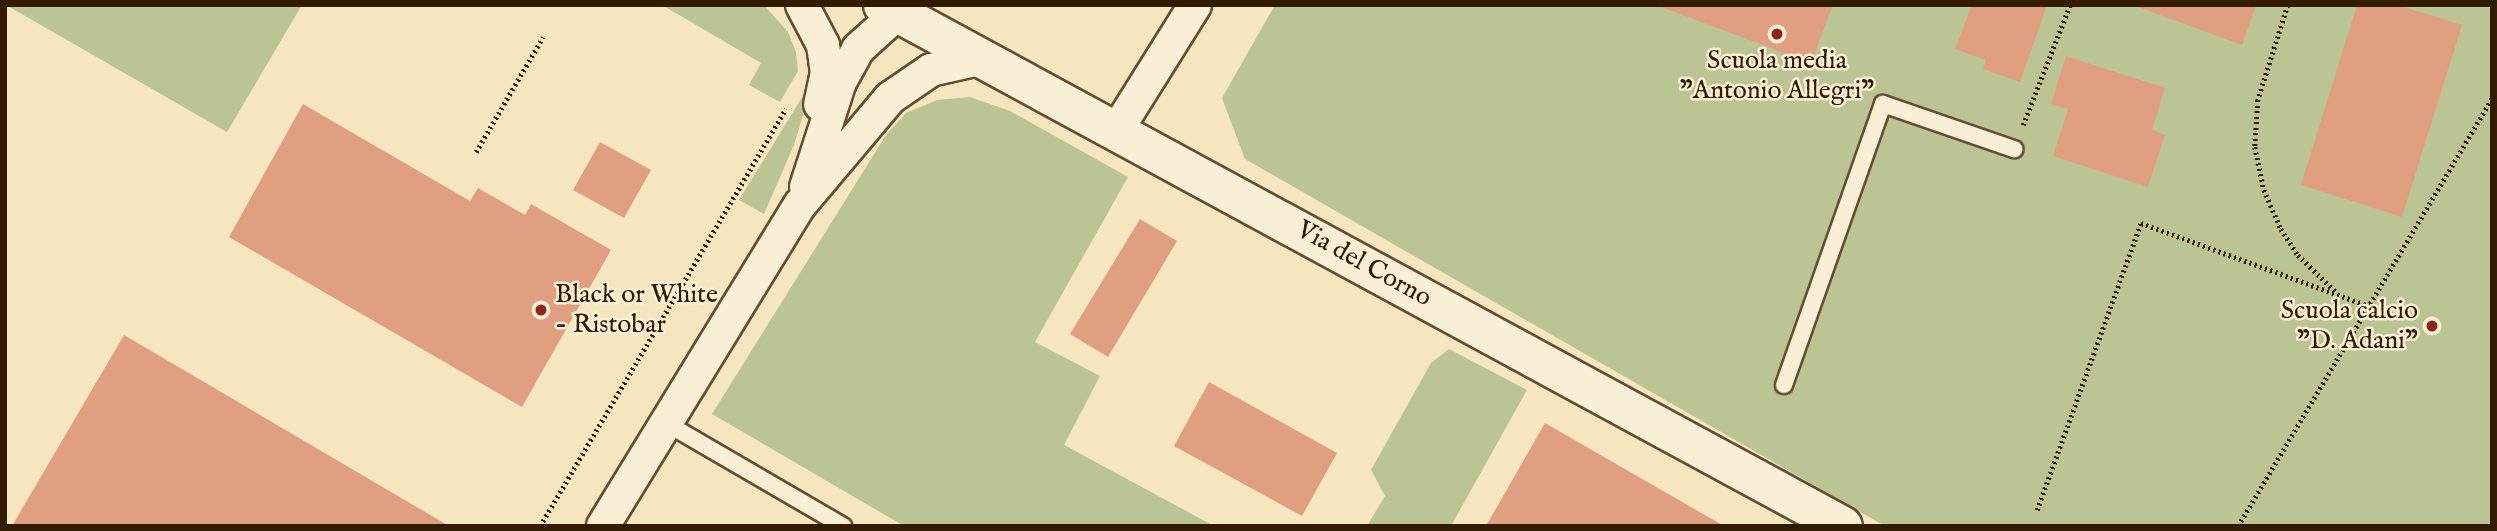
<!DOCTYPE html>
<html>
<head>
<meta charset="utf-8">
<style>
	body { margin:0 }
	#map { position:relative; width:2497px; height:531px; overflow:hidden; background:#f5e6c0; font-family:"IM FELL English",serif }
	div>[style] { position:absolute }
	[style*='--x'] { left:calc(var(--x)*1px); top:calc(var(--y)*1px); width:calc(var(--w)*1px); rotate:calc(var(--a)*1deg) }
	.green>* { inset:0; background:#bbc593 }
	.building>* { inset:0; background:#df9f80 }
	.path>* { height:4.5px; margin-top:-2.25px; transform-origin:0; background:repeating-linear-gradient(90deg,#331b02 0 2px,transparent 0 5.5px) }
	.roads { filter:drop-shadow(2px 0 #644e32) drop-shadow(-2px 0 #644e32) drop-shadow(0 2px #644e32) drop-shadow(0 -2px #644e32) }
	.lane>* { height:16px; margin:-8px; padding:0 8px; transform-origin:8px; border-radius:8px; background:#f8efd6 }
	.street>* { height:32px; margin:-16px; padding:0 16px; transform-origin:16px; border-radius:16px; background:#f8efd6 }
	.secondary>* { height:38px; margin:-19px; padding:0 19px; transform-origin:19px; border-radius:19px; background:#f8efd6 }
	.dots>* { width:19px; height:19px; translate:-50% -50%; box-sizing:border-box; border:4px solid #f8efd6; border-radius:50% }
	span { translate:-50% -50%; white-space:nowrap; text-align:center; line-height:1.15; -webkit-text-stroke:5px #f8efd6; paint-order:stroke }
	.poi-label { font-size:26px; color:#331b02 }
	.left { translate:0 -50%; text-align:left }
	.right { translate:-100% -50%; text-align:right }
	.street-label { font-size:26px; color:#331b02 }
	.frame { position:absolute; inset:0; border:7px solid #331b02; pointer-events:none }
</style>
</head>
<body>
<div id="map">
	<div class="green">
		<i style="clip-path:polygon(6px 5px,302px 5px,227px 132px)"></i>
		<i style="clip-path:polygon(662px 5px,764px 5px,788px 32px,796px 52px,798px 71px,780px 102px,749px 85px,761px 63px)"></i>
		<i style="clip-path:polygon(1275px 5px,2492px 5px,2492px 526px,1885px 526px,1245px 159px,1222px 98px)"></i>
		<i style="clip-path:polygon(814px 78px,794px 145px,764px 214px,739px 200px)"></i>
		<i style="clip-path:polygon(970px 97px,1010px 111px,1128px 177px,1035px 342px,1100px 376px,1064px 445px,1214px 526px,904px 526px,712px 414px,886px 135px,906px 113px,937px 100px)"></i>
		<i style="clip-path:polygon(1449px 349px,1527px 390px,1451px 526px,1367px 526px,1385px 496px,1371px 470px,1431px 363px)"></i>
	</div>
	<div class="building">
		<i style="clip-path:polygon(1656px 5px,1833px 5px,1811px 63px)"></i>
		<i style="clip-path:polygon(1972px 5px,2047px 5px,2020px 82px,1983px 69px,1986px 60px,1955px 49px)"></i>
		<i style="clip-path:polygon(2133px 5px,2256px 5px,2242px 45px)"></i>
		<i style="clip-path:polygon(2357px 5px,2398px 5px,2462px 25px,2402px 217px,2301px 185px)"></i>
		<i style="clip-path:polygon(2066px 56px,2165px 88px,2152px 130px,2165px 135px,2148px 187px,2053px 156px,2068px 109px,2051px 104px)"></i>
		<i style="clip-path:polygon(303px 104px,470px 201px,478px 188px,525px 215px,531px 204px,611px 250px,522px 407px,229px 237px)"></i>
		<i style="clip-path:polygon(600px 142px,651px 170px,624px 218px,573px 190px)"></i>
		<i style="clip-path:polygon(1140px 219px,1177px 241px,1108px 357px,1070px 334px)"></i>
		<i style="clip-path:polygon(124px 335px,449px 526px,12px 526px)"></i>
		<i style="clip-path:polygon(1209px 382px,1337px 453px,1302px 516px,1174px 446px)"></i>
		<i style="clip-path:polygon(1545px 423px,1724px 526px,1486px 526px)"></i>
	</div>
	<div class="path">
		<i style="--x:2288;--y:5;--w:100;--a:107.5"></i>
		<i style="--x:2258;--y:100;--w:47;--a:93.7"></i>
		<i style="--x:2255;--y:147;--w:44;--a:78.2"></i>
		<i style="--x:2264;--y:190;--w:43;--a:66.4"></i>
		<i style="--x:2281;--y:229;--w:31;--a:57"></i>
		<i style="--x:2298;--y:255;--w:53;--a:44.2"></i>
		<i style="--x:2023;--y:125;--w:129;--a:-68.6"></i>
		<i style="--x:476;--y:152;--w:133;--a:-59.8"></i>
		<i style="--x:2037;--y:510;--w:305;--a:-70.1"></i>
		<i style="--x:2141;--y:223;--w:243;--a:20"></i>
		<i style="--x:540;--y:526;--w:484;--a:-59.5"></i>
		<i style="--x:2238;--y:526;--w:497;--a:-59.3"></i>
	</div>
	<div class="roads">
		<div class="lane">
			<i style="--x:1784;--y:385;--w:298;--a:-70.6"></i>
			<i style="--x:1883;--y:104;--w:139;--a:19"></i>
			<i style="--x:666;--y:423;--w:205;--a:30.2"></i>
		</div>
		<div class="street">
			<i style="--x:802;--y:5;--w:45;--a:62.3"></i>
			<i style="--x:823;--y:45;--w:27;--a:82"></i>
			<i style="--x:827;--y:72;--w:33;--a:102"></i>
			<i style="--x:1117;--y:130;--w:147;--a:-58"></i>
			<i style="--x:806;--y:187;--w:110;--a:-72.1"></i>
			<i style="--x:840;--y:82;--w:38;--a:-61"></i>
			<i style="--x:858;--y:49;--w:54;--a:-42"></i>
			<i style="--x:603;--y:526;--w:377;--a:-58.5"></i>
			<i style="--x:800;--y:205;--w:140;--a:-49.9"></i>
			<i style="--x:890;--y:98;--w:50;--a:-34.3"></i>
			<i style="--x:931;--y:70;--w:50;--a:-12.7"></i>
		</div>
		<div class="secondary">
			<i style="--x:883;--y:5;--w:1092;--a:28.49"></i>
		</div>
	</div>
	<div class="dots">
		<i style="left:1777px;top:34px;background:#8f2418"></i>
		<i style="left:541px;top:310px;background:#8f2418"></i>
		<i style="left:2432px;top:326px;background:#8f2418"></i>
	</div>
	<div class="poi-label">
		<span style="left:1777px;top:76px">Scuola media<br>"Antonio Allegri"</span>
		<span class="left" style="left:555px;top:310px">Black or White<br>- Ristobar</span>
		<span class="right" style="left:2418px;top:326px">Scuola calcio<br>"D. Adani"</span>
	</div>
	<div class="street-label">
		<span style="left:1364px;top:264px;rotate:29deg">Via del Corno</span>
	</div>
	<div class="frame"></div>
</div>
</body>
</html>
